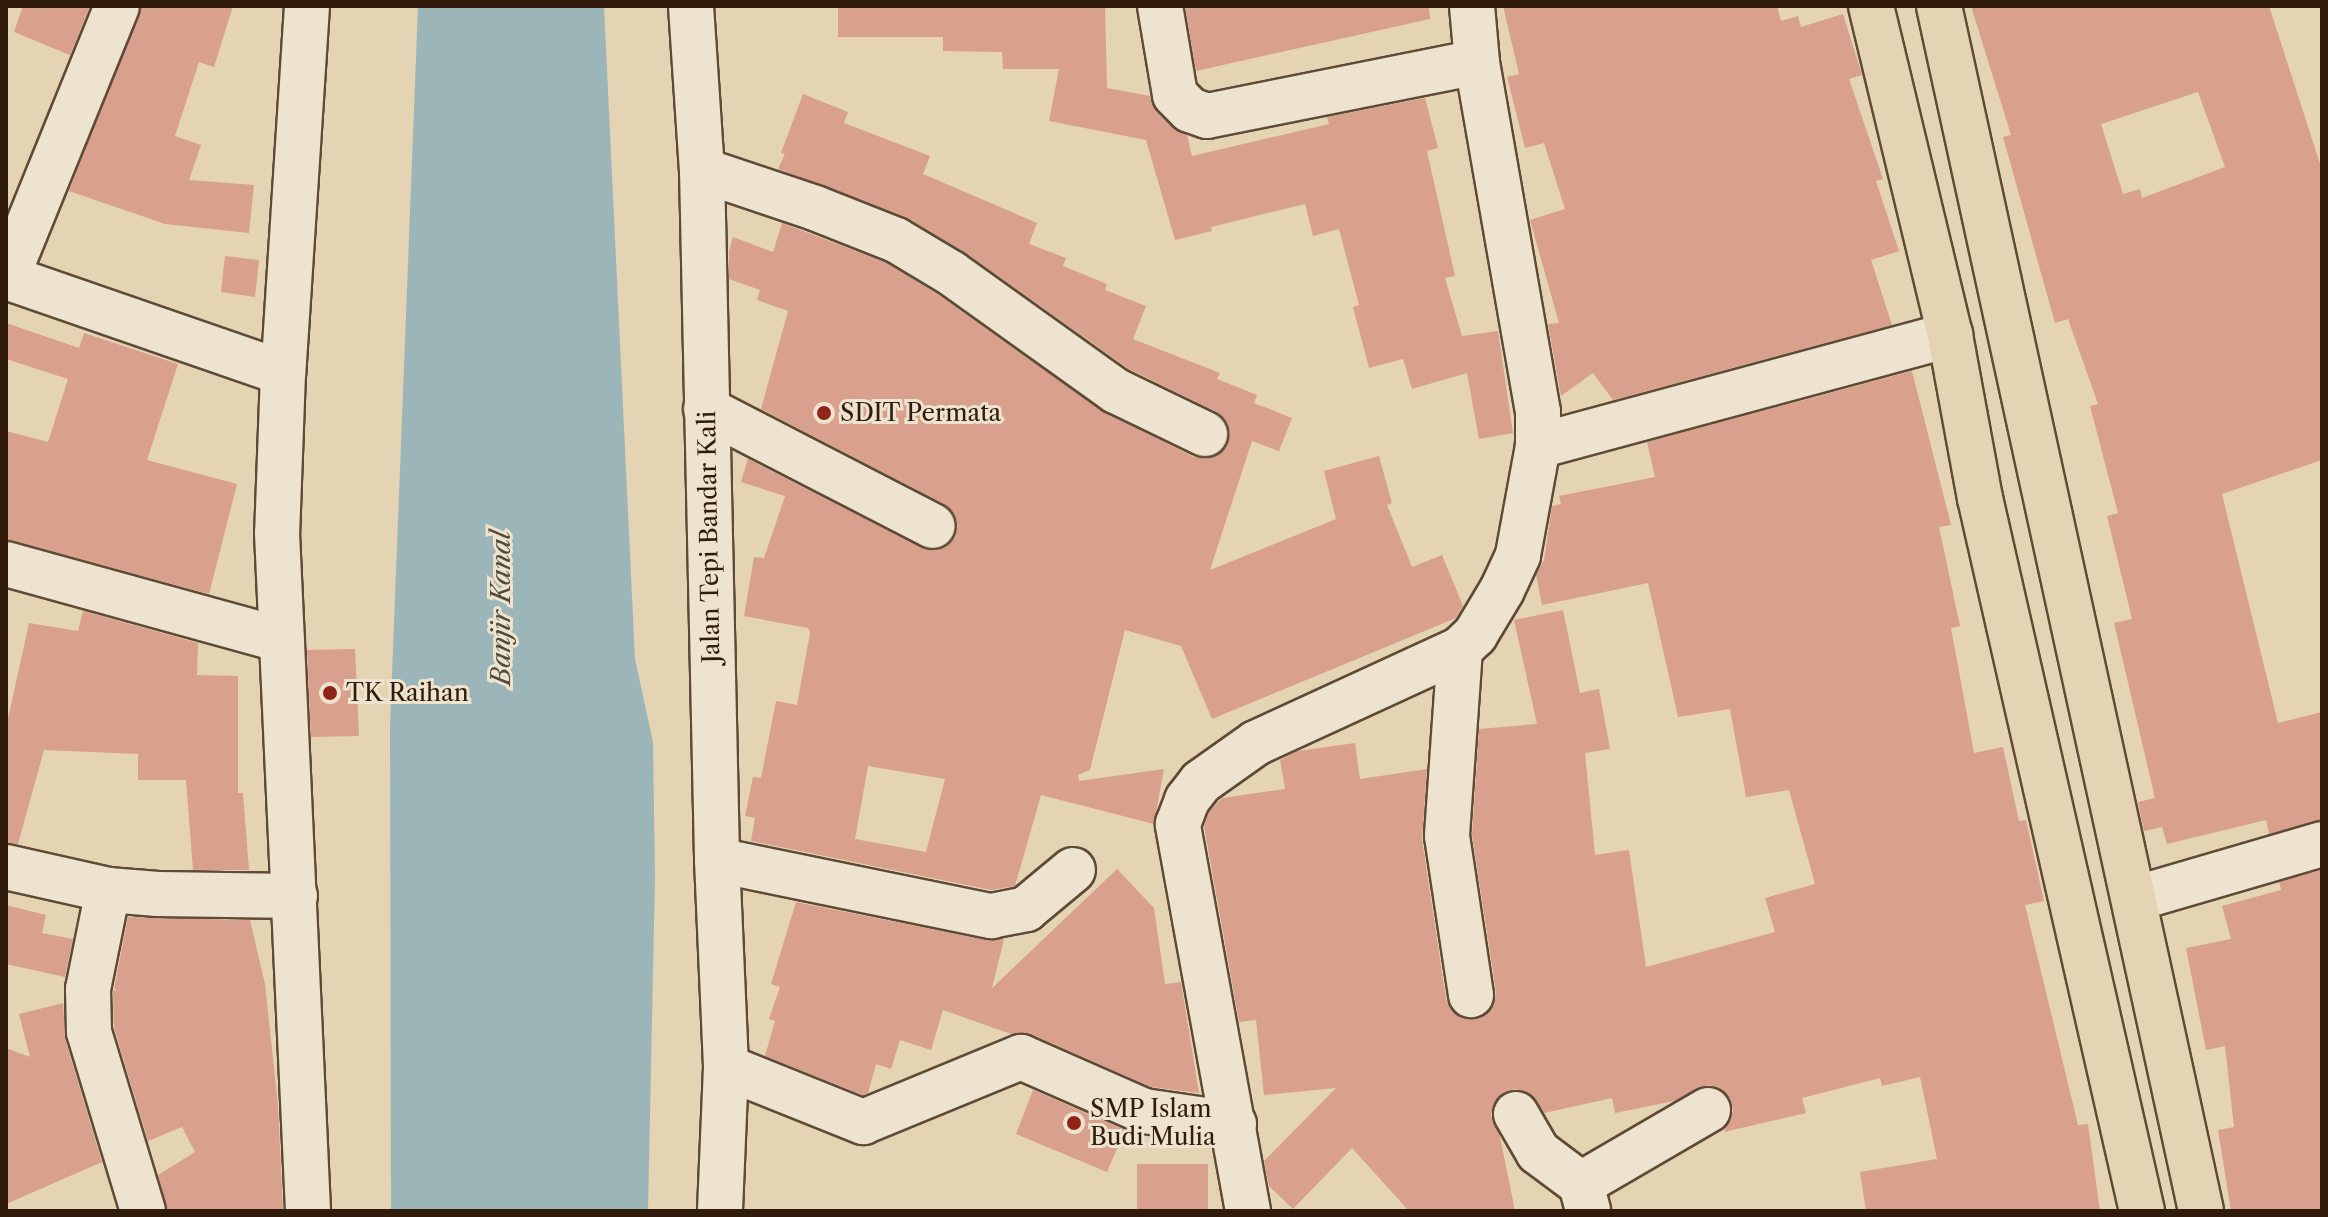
<!DOCTYPE html>
<html>
<head>
<meta charset="utf-8">
<style>
	body { margin:0 }
	#map { position:relative; width:2328px; height:1217px; overflow:hidden; background:#e4d4b3; font-family:"Libre Caslon Text",serif }
	div>[style] { position:absolute }
	[style*='--x'] { left:calc(var(--x)*1px); top:calc(var(--y)*1px); width:calc(var(--w)*1px); rotate:calc(var(--a)*1deg) }
	.water>* { inset:0; background:#9cb5b9 }
	.building>* { inset:0; background:#d8a08d }
	.roads { filter:drop-shadow(2px 0 #5e4a35) drop-shadow(-2px 0 #5e4a35) drop-shadow(0 2px #5e4a35) drop-shadow(0 -2px #5e4a35) }
	.minor>* { height:44px; margin:-22px; padding:0 22px; transform-origin:22px; border-radius:22px; background:#ede3ce }
	.major>* { height:44px; margin:-22px; padding:0 22px; transform-origin:22px; border-radius:22px; background:#e4d4b3 }
	.dots>* { width:22px; height:22px; translate:-50% -50%; box-sizing:border-box; border:4px solid #ede3ce; border-radius:50% }
	span { translate:-50% -50%; white-space:nowrap; text-align:center; line-height:1.15; -webkit-text-stroke:6px #ede3ce; paint-order:stroke }
	.poi-label { font-size:24px; color:#311c0b }
	.left { translate:0 -50%; text-align:left }
	.street-label { font-size:24px; color:#311c0b }
	.water-label { font-size:26px; color:#514a3f; font-style:italic }
	.frame { position:absolute; inset:0; border:8px solid #311c0b; pointer-events:none }
</style>
</head>
<body>
<div id="map">
	<div class="water">
		<i style="clip-path:polygon(418px 6px,604px 6px,635px 659px,653px 742px,655px 876px,648px 1211px,391px 1211px,390px 726px)"></i>
	</div>
	<div class="building">
		<i style="clip-path:polygon(23px 6px,90px 6px,70px 55px,14px 32px)"></i>
		<i style="clip-path:polygon(141px 6px,233px 6px,214px 67px,199px 62px,175px 136px,201px 145px,189px 180px,254px 185px,249px 233px,165px 224px,69px 191px)"></i>
		<i style="clip-path:polygon(838px 6px,1105px 6px,1107px 88px,1150px 96px,1157px 113px,1187px 135px,1192px 156px,1329px 124px,1327px 117px,1425px 98px,1438px 148px,1427px 151px,1455px 276px,1445px 278px,1462px 336px,1498px 331px,1513px 433px,1479px 439px,1467px 373px,1412px 389px,1403px 359px,1369px 368px,1353px 307px,1359px 305px,1339px 229px,1313px 236px,1305px 204px,1211px 227px,1212px 231px,1175px 240px,1146px 140px,1049px 121px,1059px 69px,1003px 69px,1002px 52px,943px 51px,943px 37px,838px 37px)"></i>
		<i style="clip-path:polygon(1185px 6px,1429px 6px,1430px 19px,1196px 71px)"></i>
		<i style="clip-path:polygon(1503px 6px,1777px 6px,1781px 21px,1798px 16px,1801px 27px,1843px 14px,1862px 75px,1849px 79px,1883px 179px,1876px 181px,1899px 251px,1871px 260px,1892px 325px,1613px 400px,1593px 373px,1561px 396px,1548px 324px,1559px 323px,1530px 220px,1565px 209px,1544px 143px,1525px 148px,1507px 77px,1519px 74px)"></i>
		<i style="clip-path:polygon(evenodd,1971px 6px,2269px 6px,2322px 170px,2322px 460px,2222px 494px,2278px 723px,2322px 712px,2322px 820px,2269px 834px,2266px 820px,2167px 844px,2162px 827px,2144px 831px,2138px 802px,2155px 798px,2114px 623px,2132px 619px,2107px 516px,2118px 513px,2090px 406px,2098px 404px,2068px 319px,2055px 323px,2003px 137px,2011px 135px,1971px 6px,2198px 92px,2225px 167px,2142px 198px,2140px 189px,2123px 194px,2101px 124px,2198px 92px)"></i>
		<i style="clip-path:polygon(evenodd,803px 94px,848px 112px,844px 123px,930px 156px,923px 174px,1037px 223px,1029px 244px,1066px 258px,1063px 266px,1107px 284px,1105px 290px,1146px 306px,1133px 339px,1220px 373px,1217px 379px,1257px 395px,1254px 403px,1292px 418px,1279px 451px,1252px 441px,1210px 570px,1336px 519px,1324px 471px,1379px 456px,1392px 503px,1387px 505px,1412px 567px,1442px 555px,1463px 606px,1456px 618px,1212px 719px,1181px 646px,1125px 630px,1090px 770px,1078px 775px,1079px 781px,1164px 769px,1154px 824px,1041px 795px,1015px 886px,991px 890px,751px 841px,755px 818px,745px 816px,753px 777px,761px 778px,776px 701px,797px 705px,810px 633px,808px 628px,744px 616px,754px 557px,764px 558px,785px 496px,741px 482px,748px 459px,922px 548px,935px 551px,947px 547px,955px 538px,958px 526px,954px 513px,944px 504px,761px 409px,788px 311px,757px 300px,760px 290px,729px 279px,729px 251px,733px 237px,773px 252px,782px 223px,885px 262px,937px 294px,1102px 411px,1194px 457px,1206px 459px,1218px 455px,1227px 446px,1230px 433px,1226px 421px,1217px 412px,1129px 369px,966px 253px,909px 219px,778px 169px,785px 154px,781px 153px,803px 94px,868px 766px,945px 779px,926px 852px,855px 839px,868px 766px)"></i>
		<i style="clip-path:polygon(225px 256px,259px 260px,255px 297px,221px 292px)"></i>
		<i style="clip-path:polygon(6px 323px,79px 348px,84px 333px,178px 364px,147px 460px,237px 484px,209px 594px,6px 539px,6px 431px,48px 442px,68px 379px,6px 359px)"></i>
		<i style="clip-path:polygon(1912px 371px,1951px 525px,1939px 527px,1960px 626px,1951px 628px,1974px 753px,2003px 747px,2019px 821px,2026px 820px,2044px 901px,2025px 905px,2078px 1125px,2088px 1124px,2100px 1211px,1866px 1211px,1860px 1172px,1937px 1159px,1920px 1077px,1882px 1086px,1880px 1078px,1802px 1098px,1806px 1113px,1724px 1132px,1733px 1111px,1730px 1098px,1721px 1089px,1709px 1085px,1674px 1101px,1615px 1113px,1612px 1098px,1544px 1113px,1529px 1093px,1515px 1089px,1504px 1092px,1495px 1101px,1491px 1115px,1500px 1137px,1515px 1211px,1409px 1211px,1352px 1148px,1293px 1209px,1269px 1186px,1264px 1161px,1336px 1088px,1264px 1095px,1256px 1020px,1239px 1022px,1204px 826px,1209px 812px,1222px 798px,1285px 789px,1280px 760px,1298px 751px,1355px 743px,1360px 779px,1427px 769px,1422px 839px,1446px 999px,1451px 1010px,1461px 1018px,1474px 1020px,1486px 1015px,1494px 1005px,1496px 992px,1472px 835px,1479px 729px,1537px 724px,1514px 620px,1563px 610px,1580px 693px,1599px 689px,1610px 749px,1585px 753px,1595px 855px,1629px 850px,1646px 967px,1775px 932px,1765px 898px,1815px 884px,1789px 790px,1746px 797px,1730px 709px,1678px 717px,1648px 583px,1542px 605px,1536px 575px,1544px 560px,1552px 506px,1561px 504px,1559px 496px,1655px 477px,1647px 442px)"></i>
		<i style="clip-path:polygon(83px 611px,198px 643px,197px 675px,238px 676px,238px 793px,243px 793px,249px 870px,193px 870px,186px 780px,138px 780px,138px 754px,44px 750px,18px 844px,6px 843px,6px 728px,29px 623px,78px 631px)"></i>
		<i style="clip-path:polygon(355px 649px,359px 736px,311px 737px,307px 650px)"></i>
		<i style="clip-path:polygon(1117px 869px,1154px 908px,1165px 984px,1181px 982px,1199px 1093px,1151px 1087px,1031px 1034px,1011px 1034px,943px 1010px,931px 1050px,900px 1040px,891px 1069px,876px 1064px,868px 1093px,863px 1095px,765px 1056px,775px 1021px,769px 1019px,780px 987px,771px 984px,796px 902px,986px 940px,1004px 939px,992px 988px)"></i>
		<i style="clip-path:polygon(2322px 870px,2322px 1211px,2231px 1211px,2218px 1130px,2234px 1127px,2225px 1046px,2206px 1050px,2186px 948px,2231px 939px,2222px 906px,2281px 890px,2279px 882px)"></i>
		<i style="clip-path:polygon(6px 905px,46px 915px,42px 933px,73px 939px,65px 977px,6px 964px)"></i>
		<i style="clip-path:polygon(128px 917px,250px 920px,265px 984px,278px 1105px,283px 1211px,167px 1211px,158px 1175px,195px 1152px,182px 1127px,148px 1141px,114px 1028px,113px 991px,117px 990px,114px 989px)"></i>
		<i style="clip-path:polygon(63px 1003px,65px 1039px,102px 1162px,6px 1204px,6px 1048px,30px 1057px,19px 1014px)"></i>
		<i style="clip-path:polygon(1033px 1090px,1125px 1130px,1107px 1172px,1016px 1134px)"></i>
		<i style="clip-path:polygon(1137px 1164px,1208px 1164px,1208px 1211px,1137px 1211px)"></i>
	</div>
	<div class="roads">
		<div class="minor">
			<i style="--x:307;--y:6;--w:368;--a:93.7"></i>
			<i style="--x:283;--y:373;--w:160;--a:92.1"></i>
			<i style="--x:277;--y:533;--w:679;--a:87.38"></i>
			<i style="--x:691;--y:6;--w:164;--a:86.2"></i>
			<i style="--x:702;--y:170;--w:690;--a:88.75"></i>
			<i style="--x:717;--y:860;--w:207;--a:87.5"></i>
			<i style="--x:726;--y:1067;--w:144;--a:92.4"></i>
			<i style="--x:1160;--y:6;--w:90;--a:80.4"></i>
			<i style="--x:1175;--y:95;--w:21;--a:45"></i>
			<i style="--x:1190;--y:110;--w:18;--a:19"></i>
			<i style="--x:1207;--y:116;--w:275;--a:-11.3"></i>
			<i style="--x:702;--y:170;--w:119;--a:18.6"></i>
			<i style="--x:815;--y:208;--w:87;--a:21.6"></i>
			<i style="--x:896;--y:240;--w:64;--a:31"></i>
			<i style="--x:951;--y:273;--w:203;--a:35.6"></i>
			<i style="--x:1116;--y:391;--w:99;--a:25.8"></i>
			<i style="--x:6;--y:277;--w:293;--a:19.1"></i>
			<i style="--x:7;--y:277;--w:292;--a:-67.9"></i>
			<i style="--x:706;--y:409;--w:255;--a:27.3"></i>
			<i style="--x:1538;--y:446;--w:427;--a:-15.1"></i>
			<i style="--x:6;--y:564;--w:286;--a:15.4"></i>
			<i style="--x:1460;--y:649;--w:187;--a:94"></i>
			<i style="--x:1447;--y:836;--w:161;--a:81.4"></i>
			<i style="--x:717;--y:860;--w:280;--a:11.6"></i>
			<i style="--x:991;--y:916;--w:36;--a:-11"></i>
			<i style="--x:1026;--y:909;--w:61;--a:-39.7"></i>
			<i style="--x:6;--y:867;--w:105;--a:12.7"></i>
			<i style="--x:108;--y:890;--w:50;--a:4.6"></i>
			<i style="--x:158;--y:894;--w:137;--a:0.8"></i>
			<i style="--x:108;--y:890;--w:101;--a:101.4"></i>
			<i style="--x:88;--y:989;--w:43;--a:88.7"></i>
			<i style="--x:89;--y:1032;--w:187;--a:73.2"></i>
			<i style="--x:2134;--y:899;--w:196;--a:-16.3"></i>
			<i style="--x:726;--y:1067;--w:148;--a:21.9"></i>
			<i style="--x:863;--y:1122;--w:171;--a:-22.4"></i>
			<i style="--x:1021;--y:1057;--w:134;--a:23.7"></i>
			<i style="--x:1144;--y:1111;--w:91;--a:8.2"></i>
			<i style="--x:1516;--y:1114;--w:44;--a:59.9"></i>
			<i style="--x:1538;--y:1152;--w:54;--a:36.7"></i>
			<i style="--x:1581;--y:1184;--w:28;--a:75"></i>
			<i style="--x:1581;--y:1184;--w:147;--a:-30.2"></i>
			<i style="--x:1248;--y:1211;--w:393;--a:-100.3"></i>
			<i style="--x:1178;--y:824;--w:26;--a:-69"></i>
			<i style="--x:1187;--y:800;--w:23;--a:-52"></i>
			<i style="--x:1201;--y:782;--w:67;--a:-35.3"></i>
			<i style="--x:1256;--y:743;--w:225;--a:-24.7"></i>
			<i style="--x:1460;--y:649;--w:21;--a:-43"></i>
			<i style="--x:1475;--y:635;--w:52;--a:-59"></i>
			<i style="--x:1502;--y:590;--w:38;--a:-65"></i>
			<i style="--x:1518;--y:555;--w:111;--a:-79.6"></i>
			<i style="--x:1538;--y:446;--w:34;--a:-90"></i>
			<i style="--x:1538;--y:412;--w:355;--a:-99.9"></i>
			<i style="--x:1477;--y:62;--w:56;--a:-95.1"></i>
		</div>
		<div class="major">
			<i style="--x:1871;--y:6;--w:338;--a:76.5"></i>
			<i style="--x:1950;--y:335;--w:166;--a:79.6"></i>
			<i style="--x:1980;--y:498;--w:731;--a:77.2"></i>
			<i style="--x:1939;--y:6;--w:1233;--a:77.73"></i>
		</div>
	</div>
	<div class="dots">
		<i style="left:824px;top:413px;background:#8f2418"></i>
		<i style="left:330px;top:693px;background:#8f2418"></i>
		<i style="left:1074px;top:1123px;background:#8f2418"></i>
	</div>
	<div class="poi-label">
		<span class="left" style="left:840px;top:413px">SDIT Permata</span>
		<span class="left" style="left:346px;top:693px">TK Raihan</span>
		<span class="left" style="left:1090px;top:1123px">SMP Islam<br>Budi Mulia</span>
	</div>
	<div class="street-label">
		<span style="left:709px;top:537px;rotate:-91deg">Jalan Tepi Bandar Kali</span>
	</div>
	<div class="water-label">
		<span style="left:502px;top:608px;rotate:-90deg">Banjir Kanal</span>
	</div>
	<div class="frame"></div>
</div>
</body>
</html>
